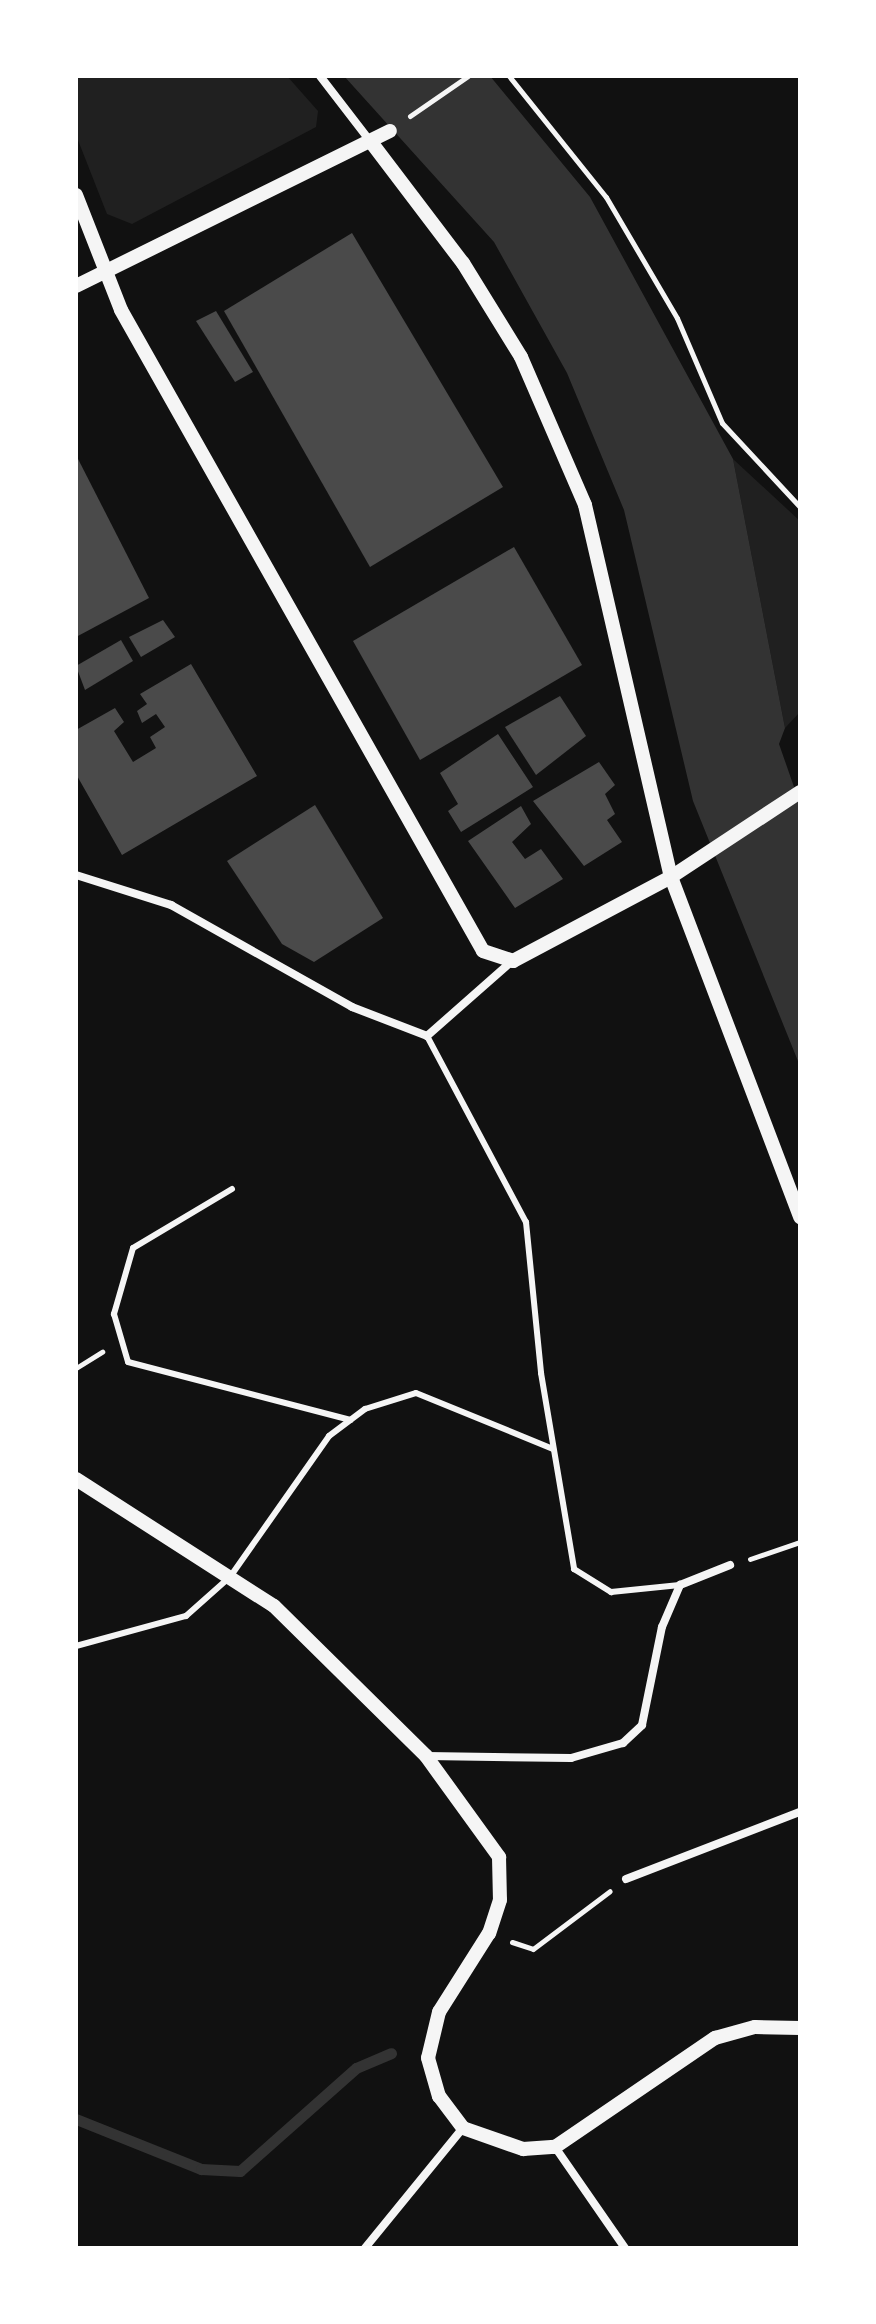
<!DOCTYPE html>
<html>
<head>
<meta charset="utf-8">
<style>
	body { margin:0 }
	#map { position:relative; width:876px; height:2324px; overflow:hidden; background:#111; font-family:"DejaVu Sans",sans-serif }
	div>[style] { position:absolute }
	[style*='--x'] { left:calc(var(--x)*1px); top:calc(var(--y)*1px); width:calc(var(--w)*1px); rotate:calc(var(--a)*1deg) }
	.green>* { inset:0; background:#202020 }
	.water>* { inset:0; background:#333 }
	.stream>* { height:11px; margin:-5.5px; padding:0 5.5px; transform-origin:5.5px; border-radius:5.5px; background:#333 }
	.building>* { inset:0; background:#4a4a4a }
	.path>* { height:5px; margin:-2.5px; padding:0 2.5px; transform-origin:2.5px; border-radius:2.5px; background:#f5f5f5 }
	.service>* { height:6px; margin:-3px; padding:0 3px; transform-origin:3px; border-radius:3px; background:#f5f5f5 }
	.minor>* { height:8px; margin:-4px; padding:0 4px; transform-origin:4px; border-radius:4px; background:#f5f5f5 }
	.tertiary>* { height:14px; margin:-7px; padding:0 7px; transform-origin:7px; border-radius:7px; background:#f5f5f5 }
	span { translate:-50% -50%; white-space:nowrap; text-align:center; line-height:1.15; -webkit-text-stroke:7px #fff; paint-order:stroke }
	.frame { position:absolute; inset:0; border:78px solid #fff; pointer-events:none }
</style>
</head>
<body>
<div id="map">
	<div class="green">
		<i style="clip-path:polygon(76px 76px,287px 76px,318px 111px,316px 127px,132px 224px,107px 214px,76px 135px)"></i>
		<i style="clip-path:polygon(733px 459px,800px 521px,800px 712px,785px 728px)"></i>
	</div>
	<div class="water">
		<i style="clip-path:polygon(344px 76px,490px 76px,590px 197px,733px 459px,785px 728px,779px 744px,800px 804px,800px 1066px,693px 801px,624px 510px,567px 373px,494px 242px)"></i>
	</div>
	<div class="stream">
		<i style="--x:76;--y:2119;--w:135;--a:21.8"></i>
		<i style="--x:201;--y:2169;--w:39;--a:3"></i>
		<i style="--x:240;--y:2171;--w:155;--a:-41.6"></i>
		<i style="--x:356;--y:2068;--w:38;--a:-23"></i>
	</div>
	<div class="building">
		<i style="clip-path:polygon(352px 233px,503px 487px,370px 567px,224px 311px)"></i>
		<i style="clip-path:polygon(216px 311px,253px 372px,235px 382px,196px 321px)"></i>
		<i style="clip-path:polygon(76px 455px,149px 598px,76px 637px)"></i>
		<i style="clip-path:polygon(514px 547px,582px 665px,420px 760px,353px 641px)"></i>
		<i style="clip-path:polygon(163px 620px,175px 637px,141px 657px,129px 637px)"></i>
		<i style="clip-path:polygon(121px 640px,133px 661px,85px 690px,76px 666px)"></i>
		<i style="clip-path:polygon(191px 664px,257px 776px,122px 855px,76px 774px,76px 730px,115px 708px,124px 722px,114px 731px,133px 762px,156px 748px,150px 737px,165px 727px,156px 714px,142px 723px,137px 711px,147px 704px,140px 694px)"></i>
		<i style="clip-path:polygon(560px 696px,586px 736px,536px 775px,505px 727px)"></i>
		<i style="clip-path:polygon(498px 734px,533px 787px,461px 832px,448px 811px,458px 804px,440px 773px)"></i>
		<i style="clip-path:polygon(599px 762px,615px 785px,605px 794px,615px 814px,607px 820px,622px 842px,584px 866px,533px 801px)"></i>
		<i style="clip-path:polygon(315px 805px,383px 918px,314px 962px,282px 944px,227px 861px)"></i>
		<i style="clip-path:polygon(521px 806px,531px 824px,512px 842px,525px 859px,541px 849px,563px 879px,515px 908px,468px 841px)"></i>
	</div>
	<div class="path">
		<i style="--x:509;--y:76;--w:155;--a:51.3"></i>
		<i style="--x:606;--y:197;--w:140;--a:59.6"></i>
		<i style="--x:677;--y:318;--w:114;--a:66.8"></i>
		<i style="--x:722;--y:423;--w:115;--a:47.1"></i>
		<i style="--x:410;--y:116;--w:70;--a:-34.6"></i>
		<i style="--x:76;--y:1368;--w:31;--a:-32"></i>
		<i style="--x:750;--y:1559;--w:53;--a:-18.8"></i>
		<i style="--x:512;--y:1942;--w:22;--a:18"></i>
		<i style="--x:533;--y:1949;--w:96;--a:-37"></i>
	</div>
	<div class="service">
		<i style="--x:427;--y:1036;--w:211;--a:62"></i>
		<i style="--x:526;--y:1222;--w:152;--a:84.3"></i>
		<i style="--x:541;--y:1373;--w:199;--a:80.4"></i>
		<i style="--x:574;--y:1569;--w:44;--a:31.9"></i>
		<i style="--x:611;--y:1592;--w:69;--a:-5.8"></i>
		<i style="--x:232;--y:1189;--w:115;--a:149.2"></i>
		<i style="--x:133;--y:1248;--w:69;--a:106.1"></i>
		<i style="--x:114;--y:1314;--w:50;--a:73.7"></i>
		<i style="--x:128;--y:1362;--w:230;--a:14.6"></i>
		<i style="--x:76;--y:1646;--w:114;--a:-15.3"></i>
		<i style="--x:186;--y:1616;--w:59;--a:-41.6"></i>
		<i style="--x:230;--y:1577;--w:172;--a:-54.9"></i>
		<i style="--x:329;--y:1436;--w:45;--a:-36.9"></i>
		<i style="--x:365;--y:1409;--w:53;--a:-17.4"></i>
		<i style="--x:416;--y:1393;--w:148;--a:22.2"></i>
	</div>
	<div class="minor">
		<i style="--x:320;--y:76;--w:82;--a:52.4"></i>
		<i style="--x:76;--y:875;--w:100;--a:17.5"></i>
		<i style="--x:171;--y:905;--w:208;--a:29.4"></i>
		<i style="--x:352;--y:1007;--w:80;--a:21.1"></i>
		<i style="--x:427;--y:1036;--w:113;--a:-41.4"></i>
		<i style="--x:427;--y:1756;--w:144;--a:0.8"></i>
		<i style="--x:571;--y:1758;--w:54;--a:-16.1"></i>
		<i style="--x:623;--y:1743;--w:26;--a:-43"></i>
		<i style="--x:642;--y:1725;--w:100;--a:-78.5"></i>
		<i style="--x:662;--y:1627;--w:46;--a:-66.8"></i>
		<i style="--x:680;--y:1585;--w:54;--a:-21.8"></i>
		<i style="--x:626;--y:1879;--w:186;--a:-21.1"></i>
		<i style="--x:555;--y:2147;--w:123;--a:55.3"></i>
		<i style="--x:365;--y:2248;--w:155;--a:-50.8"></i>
	</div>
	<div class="tertiary">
		<i style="--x:371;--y:142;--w:152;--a:52.8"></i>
		<i style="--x:463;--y:263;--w:110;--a:58.3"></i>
		<i style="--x:521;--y:357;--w:161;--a:66.6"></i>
		<i style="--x:585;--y:505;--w:382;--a:77"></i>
		<i style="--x:671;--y:877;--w:364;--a:69.2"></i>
		<i style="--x:76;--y:195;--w:123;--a:68.6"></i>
		<i style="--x:121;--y:310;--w:736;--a:60.54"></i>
		<i style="--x:483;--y:951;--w:32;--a:18"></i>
		<i style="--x:513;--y:961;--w:179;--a:-28"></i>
		<i style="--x:671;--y:877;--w:154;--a:-33.4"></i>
		<i style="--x:76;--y:286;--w:350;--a:-26.3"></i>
		<i style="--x:76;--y:1479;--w:235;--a:32.7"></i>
		<i style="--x:274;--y:1606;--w:214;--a:44.6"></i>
		<i style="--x:426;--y:1756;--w:125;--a:54.1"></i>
		<i style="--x:499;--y:1857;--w:43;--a:88.7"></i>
		<i style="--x:500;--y:1900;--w:35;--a:108"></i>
		<i style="--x:489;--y:1933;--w:93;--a:122.3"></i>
		<i style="--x:439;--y:2012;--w:47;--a:103.4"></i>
		<i style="--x:428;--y:2058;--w:40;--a:74"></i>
		<i style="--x:439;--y:2096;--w:40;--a:53"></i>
		<i style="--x:463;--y:2128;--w:64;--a:19.3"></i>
		<i style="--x:523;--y:2149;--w:32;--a:-4"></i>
		<i style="--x:555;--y:2147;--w:194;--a:-34.3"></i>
		<i style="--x:715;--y:2038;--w:41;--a:-15.4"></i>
		<i style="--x:755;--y:2027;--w:45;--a:1.3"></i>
	</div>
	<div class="frame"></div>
</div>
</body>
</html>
